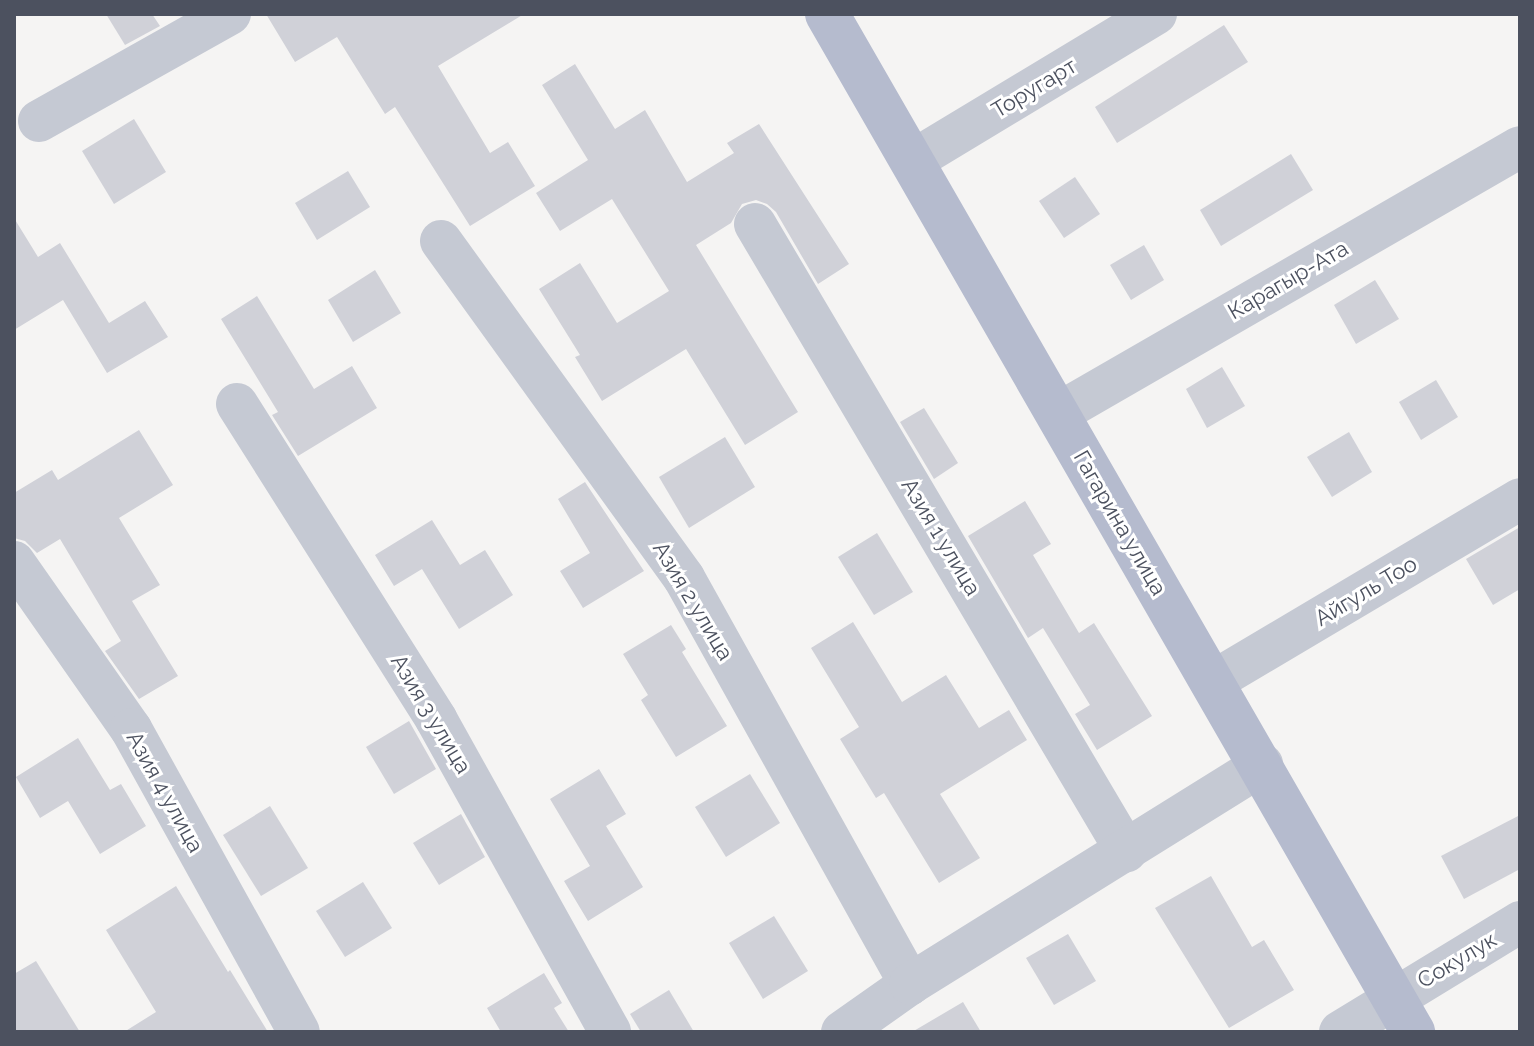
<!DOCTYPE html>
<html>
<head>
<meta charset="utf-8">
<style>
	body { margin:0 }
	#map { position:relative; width:1534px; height:1046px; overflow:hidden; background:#f5f4f3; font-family:Raleway,sans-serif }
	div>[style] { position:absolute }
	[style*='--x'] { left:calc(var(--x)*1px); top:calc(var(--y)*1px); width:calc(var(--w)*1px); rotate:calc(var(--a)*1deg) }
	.building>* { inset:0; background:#d0d1d8 }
	.minor>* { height:42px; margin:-21px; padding:0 21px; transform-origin:21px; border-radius:21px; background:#c5c9d3 }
	.major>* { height:44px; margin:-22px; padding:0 22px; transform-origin:22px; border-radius:22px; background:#b5bbce }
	span { translate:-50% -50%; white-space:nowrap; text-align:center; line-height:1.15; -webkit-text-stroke:6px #fff; paint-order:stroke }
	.street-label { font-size:22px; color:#4c515f }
	.frame { position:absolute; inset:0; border:16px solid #4c515f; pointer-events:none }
</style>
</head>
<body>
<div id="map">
	<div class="building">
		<i style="clip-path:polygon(106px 14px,152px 14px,160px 26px,125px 45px)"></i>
		<i style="clip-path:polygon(266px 14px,524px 14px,438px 66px,490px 153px,508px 142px,535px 186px,470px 226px,395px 107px,385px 114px,337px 37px,295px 62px)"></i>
		<i style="clip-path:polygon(1224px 25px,1248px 62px,1117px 143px,1095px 107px)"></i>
		<i style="clip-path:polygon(575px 64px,615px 129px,645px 110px,687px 182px,734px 153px,727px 143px,759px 124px,849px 264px,818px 284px,776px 212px,767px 204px,756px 200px,742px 204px,731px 223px,696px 245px,798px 412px,745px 445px,686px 349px,602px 401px,575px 357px,580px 355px,539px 289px,580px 263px,617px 323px,669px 291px,612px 199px,560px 231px,536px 193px,588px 160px,542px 85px)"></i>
		<i style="clip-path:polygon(134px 119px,166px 172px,114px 204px,82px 151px)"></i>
		<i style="clip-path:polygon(1291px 154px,1313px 190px,1221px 246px,1200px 210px)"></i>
		<i style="clip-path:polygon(348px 171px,370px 207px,317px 240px,295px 203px)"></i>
		<i style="clip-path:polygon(1075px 177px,1100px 214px,1064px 238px,1039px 201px)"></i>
		<i style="clip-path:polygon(14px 218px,38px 257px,60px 243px,109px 323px,145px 301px,168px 337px,107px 373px,63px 300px,14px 330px)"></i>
		<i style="clip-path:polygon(1144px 245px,1164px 280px,1131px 300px,1110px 265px)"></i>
		<i style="clip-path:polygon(375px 270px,401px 313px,353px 342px,328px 300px)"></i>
		<i style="clip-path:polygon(1375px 280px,1399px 319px,1356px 344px,1334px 305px)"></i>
		<i style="clip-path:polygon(257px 296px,314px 389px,352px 366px,377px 408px,298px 456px,272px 415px,278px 412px,221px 319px)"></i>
		<i style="clip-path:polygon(1222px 367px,1245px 406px,1207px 428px,1186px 389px)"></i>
		<i style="clip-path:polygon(1436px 380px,1458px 417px,1421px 440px,1399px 402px)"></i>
		<i style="clip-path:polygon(924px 408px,958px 463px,934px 479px,900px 422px)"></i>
		<i style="clip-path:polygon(139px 430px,173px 485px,119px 518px,160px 585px,132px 601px,178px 676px,139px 699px,105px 651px,121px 641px,60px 539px,37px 553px,25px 541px,14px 538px,14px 493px,52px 470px,58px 480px)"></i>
		<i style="clip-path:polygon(1349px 432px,1372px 472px,1332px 497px,1307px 457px)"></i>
		<i style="clip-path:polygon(725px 437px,755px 487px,689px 528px,659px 477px)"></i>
		<i style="clip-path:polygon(585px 482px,644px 571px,583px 608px,560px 571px,590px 553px,558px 499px)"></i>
		<i style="clip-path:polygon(1025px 501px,1051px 544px,1033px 555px,1079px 633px,1094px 623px,1152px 716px,1097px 750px,1075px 714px,1090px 705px,1043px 628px,1028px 638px,968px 536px)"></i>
		<i style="clip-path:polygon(432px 520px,460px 565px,485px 550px,513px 595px,459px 629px,422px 569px,394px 586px,375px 555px)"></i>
		<i style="clip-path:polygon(1520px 527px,1520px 589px,1493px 605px,1466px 559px)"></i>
		<i style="clip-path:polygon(877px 533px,913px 592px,874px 615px,838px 557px)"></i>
		<i style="clip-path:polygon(853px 622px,902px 702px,946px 675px,979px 728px,1009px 710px,1027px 740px,940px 794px,980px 858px,939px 883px,884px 793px,876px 798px,840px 739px,859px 727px,811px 648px)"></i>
		<i style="clip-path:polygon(671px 625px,686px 649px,682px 652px,727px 726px,676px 757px,641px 700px,648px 695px,623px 654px)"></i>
		<i style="clip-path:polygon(409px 721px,436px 769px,394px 794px,366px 747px)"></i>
		<i style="clip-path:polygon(78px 738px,110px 790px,121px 784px,146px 826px,100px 854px,68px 801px,40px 818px,16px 777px)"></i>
		<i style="clip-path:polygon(599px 769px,626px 814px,606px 826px,643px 887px,588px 921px,564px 881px,590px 866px,550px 799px)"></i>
		<i style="clip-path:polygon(750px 774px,780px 823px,726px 857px,695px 807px)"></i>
		<i style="clip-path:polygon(270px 806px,308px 868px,261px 896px,223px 835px)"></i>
		<i style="clip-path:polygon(461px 814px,485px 857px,439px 885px,413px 843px)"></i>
		<i style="clip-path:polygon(1520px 815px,1520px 869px,1464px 899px,1441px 856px)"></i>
		<i style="clip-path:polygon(1211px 876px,1252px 947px,1264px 940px,1294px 990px,1229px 1028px,1155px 908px)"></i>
		<i style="clip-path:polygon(363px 882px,392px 928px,345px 957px,316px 911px)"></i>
		<i style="clip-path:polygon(176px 886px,228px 972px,230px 970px,268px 1032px,124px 1032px,156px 1012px,106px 930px)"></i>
		<i style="clip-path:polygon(774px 916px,808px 971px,763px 999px,729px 943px)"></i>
		<i style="clip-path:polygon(1068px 934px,1096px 981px,1054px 1005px,1026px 958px)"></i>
		<i style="clip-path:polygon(36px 961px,80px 1032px,14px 1032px,14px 974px)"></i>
		<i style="clip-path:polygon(544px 973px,562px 1003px,554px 1008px,569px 1032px,501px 1032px,487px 1008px)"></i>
		<i style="clip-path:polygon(669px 990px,694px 1032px,641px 1032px,630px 1014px)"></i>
		<i style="clip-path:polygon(963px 1002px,981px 1032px,912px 1032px)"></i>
	</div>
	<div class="minor">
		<i style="--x:39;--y:121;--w:219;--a:-29.3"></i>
		<i style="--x:912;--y:161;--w:285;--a:-31.1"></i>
		<i style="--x:755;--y:224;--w:729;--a:59.39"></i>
		<i style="--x:441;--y:241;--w:415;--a:54.2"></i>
		<i style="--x:684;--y:578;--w:465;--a:60.9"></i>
		<i style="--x:237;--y:404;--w:373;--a:57.7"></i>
		<i style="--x:436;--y:719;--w:358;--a:60.9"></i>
		<i style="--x:1057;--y:414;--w:534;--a:-29.97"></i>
		<i style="--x:14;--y:562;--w:204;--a:55"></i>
		<i style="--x:131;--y:729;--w:346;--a:61"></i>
		<i style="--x:1212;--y:682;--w:358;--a:-30.7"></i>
		<i style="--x:842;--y:1032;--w:83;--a:-35.2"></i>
		<i style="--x:910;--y:984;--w:415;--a:-31.9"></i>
		<i style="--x:1340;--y:1032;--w:211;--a:-31.4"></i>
	</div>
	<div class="major">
		<i style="--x:827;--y:14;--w:1175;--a:60.07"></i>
	</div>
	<div class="street-label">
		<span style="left:1034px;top:88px;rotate:-31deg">Торугарт</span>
		<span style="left:1288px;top:280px;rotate:-30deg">Карагыр-Ата</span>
		<span style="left:1120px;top:523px;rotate:60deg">Гагарина улица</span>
		<span style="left:941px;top:537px;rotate:59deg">Азия 1 улица</span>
		<span style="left:1366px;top:591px;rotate:-31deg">Айгуль Тоо</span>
		<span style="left:693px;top:601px;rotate:59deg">Азия 2 улица</span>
		<span style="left:431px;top:714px;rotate:59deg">Азия 3 улица</span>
		<span style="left:165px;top:792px;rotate:61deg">Азия 4 улица</span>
		<span style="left:1457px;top:960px;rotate:-31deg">Сокулук</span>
	</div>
	<div class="frame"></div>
</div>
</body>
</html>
